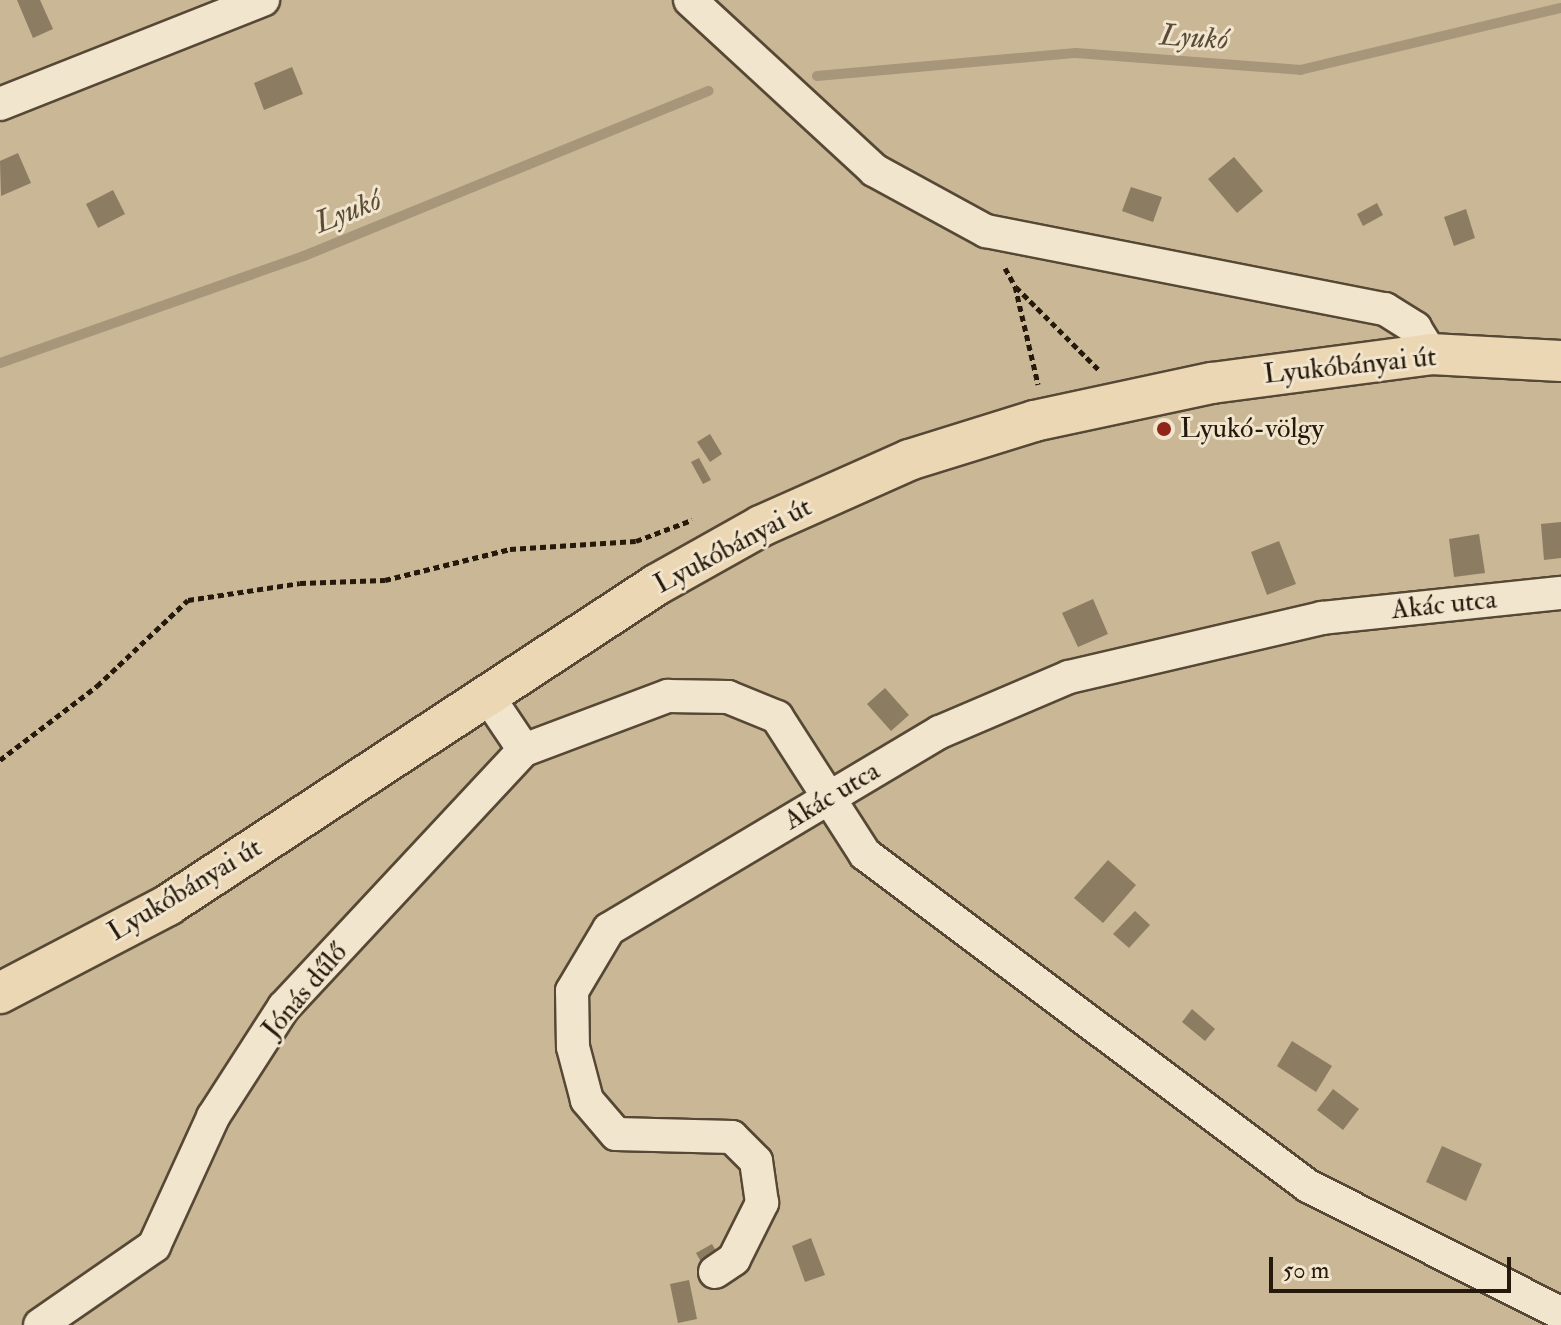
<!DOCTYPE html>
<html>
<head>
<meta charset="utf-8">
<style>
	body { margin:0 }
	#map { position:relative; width:1561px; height:1325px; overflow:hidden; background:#ebd7b3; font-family:"IM FELL Double Pica",serif }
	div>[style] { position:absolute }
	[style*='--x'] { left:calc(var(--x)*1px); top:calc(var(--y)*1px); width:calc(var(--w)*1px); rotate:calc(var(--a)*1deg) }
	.green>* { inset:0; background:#c9b796 }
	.stream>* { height:10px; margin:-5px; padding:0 5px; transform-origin:5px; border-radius:5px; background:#a8967a }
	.building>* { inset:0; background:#8c7c62 }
	.path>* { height:5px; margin-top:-2.5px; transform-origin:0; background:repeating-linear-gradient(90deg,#25190b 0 6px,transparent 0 10px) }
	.roads { filter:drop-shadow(2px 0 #564835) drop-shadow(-2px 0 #564835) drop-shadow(0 2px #564835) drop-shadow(0 -2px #564835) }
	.minor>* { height:32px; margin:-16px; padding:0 16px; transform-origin:16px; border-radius:16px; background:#f2e5ce }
	.major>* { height:40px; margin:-20px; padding:0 20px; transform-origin:20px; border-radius:20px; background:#ebd7b3 }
	.dots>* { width:22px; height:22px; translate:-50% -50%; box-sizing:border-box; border:4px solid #f2e5ce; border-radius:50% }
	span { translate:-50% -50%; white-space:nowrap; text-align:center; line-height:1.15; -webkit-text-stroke:6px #f2e5ce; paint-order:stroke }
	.street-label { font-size:28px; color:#25190b }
	.poi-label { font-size:28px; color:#25190b }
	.left { translate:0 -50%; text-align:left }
	.water-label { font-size:30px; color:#594b37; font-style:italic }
	.scale { position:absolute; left:1269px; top:1257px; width:242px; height:36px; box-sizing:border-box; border:4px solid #25190b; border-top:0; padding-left:10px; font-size:24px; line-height:28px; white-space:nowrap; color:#25190b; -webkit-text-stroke:6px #f2e5ce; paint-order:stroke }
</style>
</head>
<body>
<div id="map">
	<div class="green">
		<i style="clip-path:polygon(0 0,1561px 0,1561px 1325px,0 1325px)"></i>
	</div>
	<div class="stream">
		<i style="--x:817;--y:76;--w:260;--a:-5.1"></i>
		<i style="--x:1076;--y:53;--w:225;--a:4.3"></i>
		<i style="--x:1300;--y:70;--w:268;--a:-13.4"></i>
		<i style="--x:0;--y:363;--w:322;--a:-19.4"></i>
		<i style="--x:304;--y:256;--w:437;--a:-22.2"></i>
	</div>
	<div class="building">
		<i style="clip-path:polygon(17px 0,40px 0,53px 29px,33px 38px)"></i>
		<i style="clip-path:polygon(292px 67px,303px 94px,264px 110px,254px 83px)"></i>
		<i style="clip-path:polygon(18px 153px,31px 183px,1px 196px,0 161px)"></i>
		<i style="clip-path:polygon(1234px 157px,1263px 191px,1237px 213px,1208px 179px)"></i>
		<i style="clip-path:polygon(1131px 187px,1162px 197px,1153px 222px,1122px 211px)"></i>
		<i style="clip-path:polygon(113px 190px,125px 214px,98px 228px,86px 204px)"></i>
		<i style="clip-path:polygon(1377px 203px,1383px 215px,1363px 226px,1357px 214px)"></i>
		<i style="clip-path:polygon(1466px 209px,1475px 238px,1454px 246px,1444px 217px)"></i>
		<i style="clip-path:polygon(710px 434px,722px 454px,710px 462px,697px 442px)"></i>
		<i style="clip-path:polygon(699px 458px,711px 480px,703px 484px,691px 462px)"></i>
		<i style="clip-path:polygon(1561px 522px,1561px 558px,1544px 560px,1541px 524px)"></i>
		<i style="clip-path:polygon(1479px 534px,1485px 573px,1454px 577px,1449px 539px)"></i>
		<i style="clip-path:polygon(1279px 541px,1296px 584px,1267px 595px,1251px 552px)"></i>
		<i style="clip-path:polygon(1093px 599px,1108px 634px,1078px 647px,1062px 613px)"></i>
		<i style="clip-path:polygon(885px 688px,909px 715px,891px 731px,867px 704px)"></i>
		<i style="clip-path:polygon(1108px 860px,1136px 885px,1103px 923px,1074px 898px)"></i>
		<i style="clip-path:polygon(1135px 911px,1150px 925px,1129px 948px,1113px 934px)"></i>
		<i style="clip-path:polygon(1192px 1009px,1215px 1029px,1205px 1041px,1182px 1022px)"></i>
		<i style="clip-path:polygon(1292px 1041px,1332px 1066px,1316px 1092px,1277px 1066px)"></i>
		<i style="clip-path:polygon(1333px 1089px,1359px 1109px,1343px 1130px,1317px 1110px)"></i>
		<i style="clip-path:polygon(1442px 1146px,1482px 1164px,1466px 1201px,1426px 1182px)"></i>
		<i style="clip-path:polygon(811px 1238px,825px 1275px,805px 1282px,792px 1246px)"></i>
		<i style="clip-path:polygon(712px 1244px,720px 1258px,704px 1267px,696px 1253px)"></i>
		<i style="clip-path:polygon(689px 1280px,697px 1319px,678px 1323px,670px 1284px)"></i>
	</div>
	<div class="path">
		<i style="--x:1005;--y:268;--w:21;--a:61"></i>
		<i style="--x:1015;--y:286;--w:101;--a:76.8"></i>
		<i style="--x:1016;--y:287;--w:117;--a:45"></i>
		<i style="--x:0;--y:760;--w:122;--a:-37.3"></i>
		<i style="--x:97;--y:686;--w:125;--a:-43.4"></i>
		<i style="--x:188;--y:600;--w:113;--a:-8.6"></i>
		<i style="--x:300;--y:583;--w:85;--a:-2"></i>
		<i style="--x:385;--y:580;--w:129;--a:-13.9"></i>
		<i style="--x:510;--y:549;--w:126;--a:-3.6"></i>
		<i style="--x:636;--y:541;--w:60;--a:-20.6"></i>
	</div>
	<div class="roads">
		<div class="minor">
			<i style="--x:690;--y:0;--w:251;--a:42.7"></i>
			<i style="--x:874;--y:170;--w:128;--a:28.6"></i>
			<i style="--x:986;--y:231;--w:407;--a:11.1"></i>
			<i style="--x:1385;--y:309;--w:36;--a:32"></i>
			<i style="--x:1415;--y:328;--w:31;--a:58"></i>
			<i style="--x:0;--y:104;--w:283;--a:-21.6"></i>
			<i style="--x:524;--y:750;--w:154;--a:-20.6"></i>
			<i style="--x:668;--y:696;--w:60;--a:1"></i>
			<i style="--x:728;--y:697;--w:53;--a:22.2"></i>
			<i style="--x:777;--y:717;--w:163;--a:57.3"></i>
			<i style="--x:865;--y:854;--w:554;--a:36.85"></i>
			<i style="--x:1308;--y:1186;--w:283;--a:26.7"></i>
			<i style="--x:715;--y:1272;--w:23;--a:-34"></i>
			<i style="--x:734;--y:1259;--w:63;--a:-63.4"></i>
			<i style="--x:762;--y:1203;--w:42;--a:-98.1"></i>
			<i style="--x:756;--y:1161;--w:34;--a:-135"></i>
			<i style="--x:732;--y:1137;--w:116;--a:-178.5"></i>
			<i style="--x:616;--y:1134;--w:45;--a:-130.5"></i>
			<i style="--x:587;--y:1100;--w:55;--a:-104.8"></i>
			<i style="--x:573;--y:1047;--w:56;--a:-91"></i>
			<i style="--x:572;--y:991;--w:72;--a:-59.2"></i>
			<i style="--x:609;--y:929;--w:385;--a:-30.8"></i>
			<i style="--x:940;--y:732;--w:140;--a:-23.1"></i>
			<i style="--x:1069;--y:677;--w:260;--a:-13.1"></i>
			<i style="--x:1322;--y:618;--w:240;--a:-6"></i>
			<i style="--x:40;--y:1325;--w:139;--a:-34.7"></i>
			<i style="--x:154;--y:1246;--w:142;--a:-65.4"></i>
			<i style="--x:213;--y:1117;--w:131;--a:-57.2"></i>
			<i style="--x:284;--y:1007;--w:352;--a:-47"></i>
			<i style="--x:524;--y:750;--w:63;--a:-123.9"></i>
		</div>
		<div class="major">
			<i style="--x:0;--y:993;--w:190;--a:-27.6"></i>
			<i style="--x:168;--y:905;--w:584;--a:-33.25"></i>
			<i style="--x:656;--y:585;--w:120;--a:-29.3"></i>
			<i style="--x:761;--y:526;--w:162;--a:-24"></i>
			<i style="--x:909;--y:460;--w:131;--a:-17.3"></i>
			<i style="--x:1034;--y:421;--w:182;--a:-12.1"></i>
			<i style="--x:1212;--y:383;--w:221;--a:-7.5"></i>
			<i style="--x:1431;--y:354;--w:130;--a:3.1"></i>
		</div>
	</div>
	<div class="dots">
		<i style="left:1164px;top:429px;background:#8f2418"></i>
	</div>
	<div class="street-label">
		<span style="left:1350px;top:366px;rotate:-6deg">Lyukóbányai út</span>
		<span style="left:733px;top:546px;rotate:-28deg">Lyukóbányai út</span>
		<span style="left:1444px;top:605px;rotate:-6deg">Akác utca</span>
		<span style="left:832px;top:796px;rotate:-31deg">Akác utca</span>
		<span style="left:185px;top:890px;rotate:-31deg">Lyukóbányai út</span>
		<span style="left:305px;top:991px;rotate:-50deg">Jónás dűlő</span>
	</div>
	<div class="poi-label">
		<span class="left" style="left:1180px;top:429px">Lyukó-völgy</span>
	</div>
	<div class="water-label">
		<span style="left:1194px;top:38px;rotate:4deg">Lyukó</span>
		<span style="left:348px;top:212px;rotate:-22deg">Lyukó</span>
	</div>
	<div class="scale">50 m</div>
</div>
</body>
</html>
